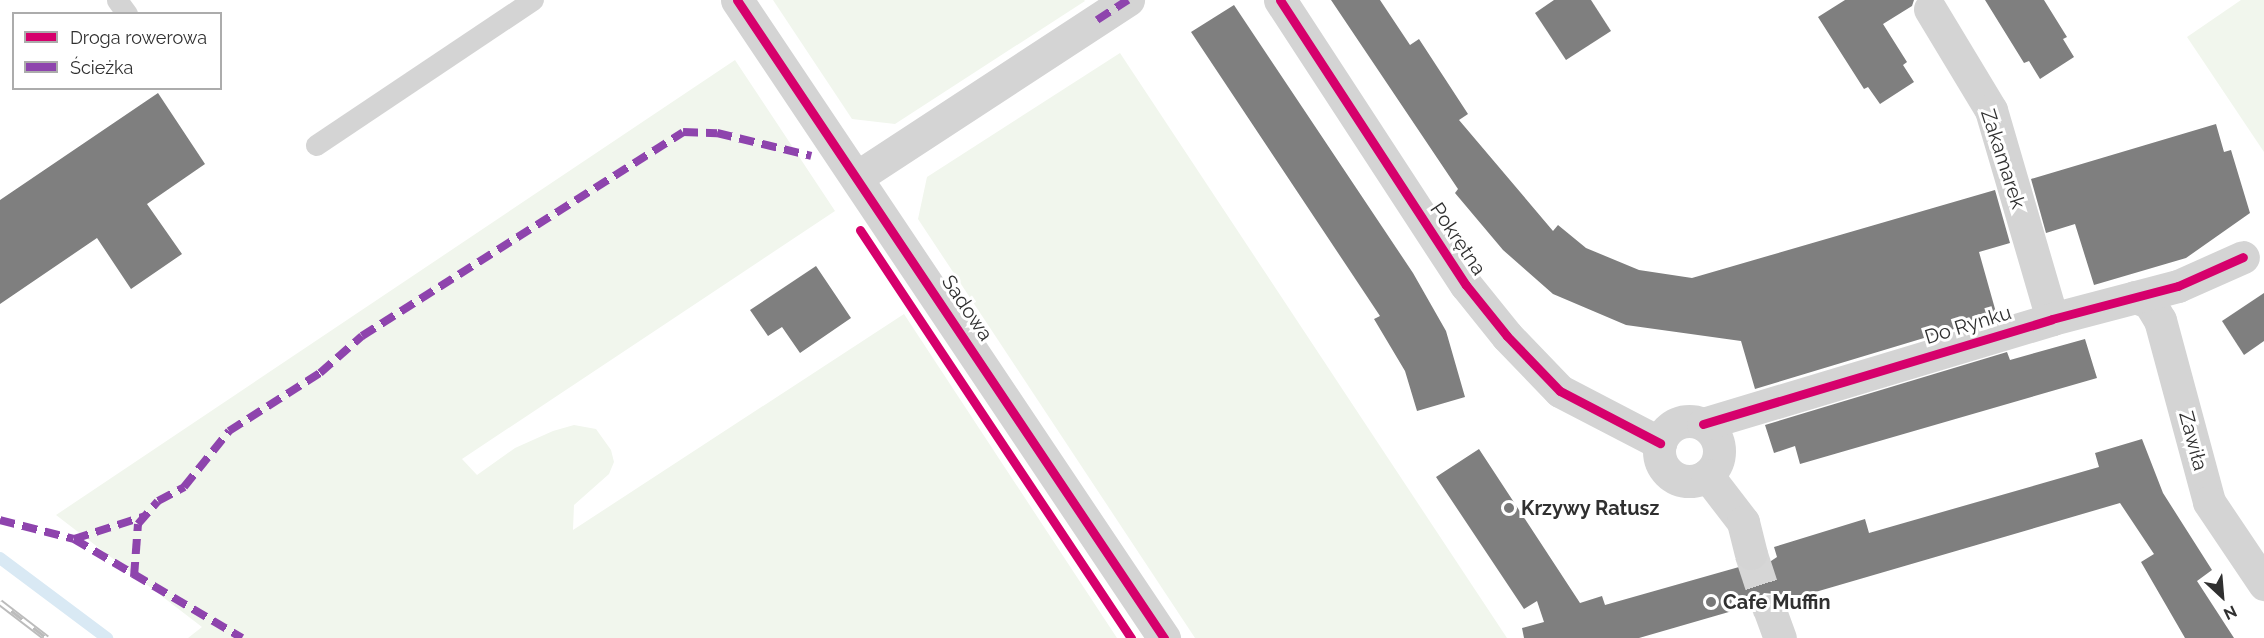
<!DOCTYPE html>
<html>
<head>
<meta charset="utf-8">
<style>
	body { margin:0 }
	#map { position:relative; width:2264px; height:638px; overflow:hidden; background:#fff; font-family:Raleway,sans-serif }
	div>[style] { position:absolute }
	[style*='--x'] { left:calc(var(--x)*1px); top:calc(var(--y)*1px); width:calc(var(--w)*1px); rotate:calc(var(--a)*1deg) }
	.green>* { inset:0; background:#f1f6ed }
	.stream>* { height:12px; margin:-6px; padding:0 6px; transform-origin:6px; border-radius:6px; background:#d9e9f4 }
	.building>* { inset:0; background:#7f7f7f }
	.street-tunnel>* { height:33px; margin-top:-16.5px; transform-origin:0; background:repeating-linear-gradient(90deg,#d6d6d6 0 33px,transparent 0 49px) }
	.lane>* { height:21px; margin:-10.5px; padding:0 10.5px; transform-origin:10.5px; border-radius:10.5px; background:#d4d4d4 }
	.street>* { height:33px; margin:-16.5px; padding:0 16.5px; transform-origin:16.5px; border-radius:16.5px; background:#d4d4d4 }
	.street>.ring { margin:-16.5px; padding:0; box-sizing:content-box; background:none; border:33px solid #d4d4d4; border-radius:50% }
	.rail>* { height:7px; margin-top:-3.5px; transform-origin:0; background:repeating-linear-gradient(90deg,#fff 0 14px,#bcbcbc 0 28px); box-sizing:border-box; border-block:2px solid #bcbcbc }
	.quiet>* { height:8px; margin-top:-4px; transform-origin:0; background:repeating-linear-gradient(90deg,#8e44ad 0 15px,transparent 0 23px) }
	.cycleway>* { height:9px; margin:-4.5px; padding:0 4.5px; transform-origin:4.5px; border-radius:4.5px; background:#d6006c }
	.dots>* { width:16px; height:16px; translate:-50% -50%; box-sizing:border-box; border:3px solid #fff; border-radius:50% }
	span { translate:-50% -50%; white-space:nowrap; text-align:center; line-height:1.15; -webkit-text-stroke:6px #fff; paint-order:stroke }
	.street-label { font-size:20px; color:#303030 }
	.poi-label { font-size:20px; color:#303030; font-weight:700 }
	.left { translate:0 -50%; text-align:left }
	.legend { position:absolute; left:12px; top:12px; width:210px; height:78px; box-sizing:border-box; background:#fff; border:2px solid #acacac; margin:0; padding:8px 10px; list-style:none; font-size:18px; color:#303030 }
	.legend li { display:flex; align-items:center; gap:12px; height:30px }
	.legend b { width:30px; border:2px solid #acacac }
	.north { position:absolute; left:2192px; top:566px; width:60px; height:60px; -webkit-text-stroke:4px #fff; paint-order:stroke; rotate:154deg; font-size:16px; font-weight:700; line-height:24px; text-align:center; color:#303030 }
	.north::after { content:''; display:block; margin:auto; width:21px; height:27px; background:#303030; clip-path:polygon(50% 0,100% 100%,50% 72%,0 100%) }
</style>
</head>
<body>
<div id="map">
	<div class="green">
		<i style="clip-path:polygon(773px 0,1084px 0,1085px 1px,895px 124px,852px 119px)"></i>
		<i style="clip-path:polygon(2241px 0,2264px 0,2264px 152px,2187px 37px)"></i>
		<i style="clip-path:polygon(1120px 53px,1507px 638px,1195px 638px,918px 219px,927px 177px)"></i>
		<i style="clip-path:polygon(735px 60px,835px 211px,462px 459px,477px 475px,515px 448px,553px 431px,574px 425px,596px 429px,611px 450px,614px 462px,609px 474px,574px 505px,573px 530px,904px 314px,1117px 638px,188px 638px,202px 627px,56px 515px)"></i>
	</div>
	<div class="stream">
		<i style="--x:0;--y:558;--w:134;--a:36.8"></i>
	</div>
	<div class="building">
		<i style="clip-path:polygon(1331px 0,1380px 0,1410px 45px,1419px 39px,1468px 114px,1459px 120px,1553px 231px,1558px 225px,1586px 248px,1639px 270px,1692px 278px,1995px 190px,2010px 243px,1979px 252px,1997px 316px,1755px 389px,1741px 341px,1626px 325px,1553px 294px,1503px 250px,1455px 193px,1458px 189px)"></i>
		<i style="clip-path:polygon(1554px 0,1591px 0,1611px 31px,1566px 60px,1535px 13px)"></i>
		<i style="clip-path:polygon(1845px 0,1914px 0,1912px 6px,1883px 24px,1907px 62px,1903px 65px,1914px 82px,1880px 104px,1868px 87px,1864px 89px,1818px 17px)"></i>
		<i style="clip-path:polygon(1985px 0,2044px 0,2067px 37px,2063px 39px,2074px 57px,2040px 79px,2029px 61px,2024px 63px)"></i>
		<i style="clip-path:polygon(1234px 5px,1413px 273px,1446px 331px,1465px 397px,1417px 411px,1405px 371px,1374px 319px,1380px 316px,1191px 32px)"></i>
		<i style="clip-path:polygon(158px 93px,205px 164px,147px 204px,182px 254px,131px 289px,97px 238px,0 304px,0 200px)"></i>
		<i style="clip-path:polygon(2216px 124px,2224px 152px,2231px 150px,2250px 213px,2186px 258px,2094px 285px,2075px 224px,2046px 233px,2031px 179px)"></i>
		<i style="clip-path:polygon(816px 266px,851px 318px,800px 353px,782px 327px,768px 336px,750px 310px)"></i>
		<i style="clip-path:polygon(2264px 293px,2264px 341px,2244px 355px,2222px 321px)"></i>
		<i style="clip-path:polygon(2085px 339px,2097px 378px,1800px 464px,1795px 446px,1774px 453px,1765px 425px,2007px 352px,2010px 360px)"></i>
		<i style="clip-path:polygon(2142px 439px,2163px 493px,2212px 570px,2197px 581px,2234px 638px,2185px 638px,2141px 562px,2154px 554px,2120px 503px,1788px 600px,1787px 595px,1764px 593px,1753px 605px,1639px 638px,1524px 638px,1522px 628px,1544px 622px,1537px 601px,1524px 609px,1436px 477px,1479px 449px,1580px 603px,1602px 596px,1605px 605px,1739px 567px,1756px 571px,1777px 557px,1774px 547px,1865px 519px,1869px 533px,2099px 467px,2095px 453px)"></i>
	</div>
	<div class="street-tunnel">
		<i style="--x:1751;--y:553;--w:61;--a:71.9"></i>
	</div>
	<div class="lane">
		<i style="--x:117;--y:0;--w:17;--a:54"></i>
		<i style="--x:316;--y:145;--w:261;--a:-33.8"></i>
	</div>
	<div class="street">
		<i style="--x:737;--y:0;--w:768;--a:56.21"></i>
		<i style="--x:1280;--y:0;--w:340;--a:56.9"></i>
		<i style="--x:1466;--y:285;--w:65;--a:51.2"></i>
		<i style="--x:1507;--y:336;--w:76;--a:46.1"></i>
		<i style="--x:1560;--y:391;--w:113;--a:27.5"></i>
		<i style="--x:1930;--y:9;--w:118;--a:58.9"></i>
		<i style="--x:1991;--y:110;--w:218;--a:73.7"></i>
		<i style="--x:857;--y:177;--w:324;--a:-33.2"></i>
		<i style="--x:2135;--y:297;--w:15;--a:20"></i>
		<i style="--x:2149;--y:302;--w:21;--a:59"></i>
		<i style="--x:2160;--y:320;--w:188;--a:74.9"></i>
		<i style="--x:2209;--y:502;--w:99;--a:56.1"></i>
		<i class="ring" style="left:1659px;top:421px;width:27px;height:27px"></i>
		<i style="--x:1703;--y:424;--w:364;--a:-16.7"></i>
		<i style="--x:2052;--y:319;--w:130;--a:-14.7"></i>
		<i style="--x:2178;--y:286;--w:71;--a:-24"></i>
		<i style="--x:1707;--y:475;--w:59;--a:52.5"></i>
		<i style="--x:1743;--y:522;--w:32;--a:76"></i>
		<i style="--x:1770;--y:611;--w:29;--a:70"></i>
	</div>
	<div class="rail">
		<i style="--x:0;--y:602;--w:59;--a:37.5"></i>
	</div>
	<div class="quiet">
		<i style="--x:1097;--y:20;--w:37;--a:-33"></i>
		<i style="--x:0;--y:520;--w:76;--a:14.4"></i>
		<i style="--x:74;--y:539;--w:195;--a:30.5"></i>
		<i style="--x:74;--y:539;--w:75;--a:-17.9"></i>
		<i style="--x:134;--y:577;--w:53;--a:-85.7"></i>
		<i style="--x:138;--y:524;--w:30;--a:-49"></i>
		<i style="--x:158;--y:501;--w:30;--a:-28"></i>
		<i style="--x:184;--y:487;--w:72;--a:-51.2"></i>
		<i style="--x:229;--y:431;--w:108;--a:-32.5"></i>
		<i style="--x:320;--y:373;--w:56;--a:-41.4"></i>
		<i style="--x:362;--y:336;--w:380;--a:-32.4"></i>
		<i style="--x:683;--y:132;--w:34;--a:2"></i>
		<i style="--x:717;--y:133;--w:97;--a:13.7"></i>
	</div>
	<div class="cycleway">
		<i style="--x:737;--y:0;--w:768;--a:56.21"></i>
		<i style="--x:1280;--y:0;--w:340;--a:56.9"></i>
		<i style="--x:1466;--y:285;--w:65;--a:51.2"></i>
		<i style="--x:1507;--y:336;--w:76;--a:46.1"></i>
		<i style="--x:1560;--y:391;--w:113;--a:27.5"></i>
		<i style="--x:860;--y:230;--w:490;--a:56.4"></i>
		<i style="--x:1703;--y:424;--w:364;--a:-16.7"></i>
		<i style="--x:2052;--y:319;--w:130;--a:-14.7"></i>
		<i style="--x:2178;--y:286;--w:71;--a:-24"></i>
	</div>
	<div class="dots">
		<i style="left:1509px;top:508px;background:#787878"></i>
		<i style="left:1711px;top:602px;background:#787878"></i>
	</div>
	<div class="street-label">
		<span style="left:2003px;top:159px;rotate:72deg">Zakamarek</span>
		<span style="left:1458px;top:239px;rotate:56deg">Pokrętna</span>
		<span style="left:967px;top:308px;rotate:56deg">Sadowa</span>
		<span style="left:1968px;top:325px;rotate:-17deg">Do Rynku</span>
		<span style="left:2193px;top:441px;rotate:75deg">Zawiła</span>
	</div>
	<div class="poi-label">
		<span class="left" style="left:1521px;top:508px">Krzywy Ratusz</span>
		<span class="left" style="left:1723px;top:602px">Cafe Muffin</span>
	</div>
	<ul class="legend">
	<li><b style="height:8px;background:#d6006c"></b>Droga rowerowa</li>
	<li><b style="height:8px;background:#8e44ad"></b>Ścieżka</li>
	</ul>
	<div class="north">N</div>
</div>
</body>
</html>
